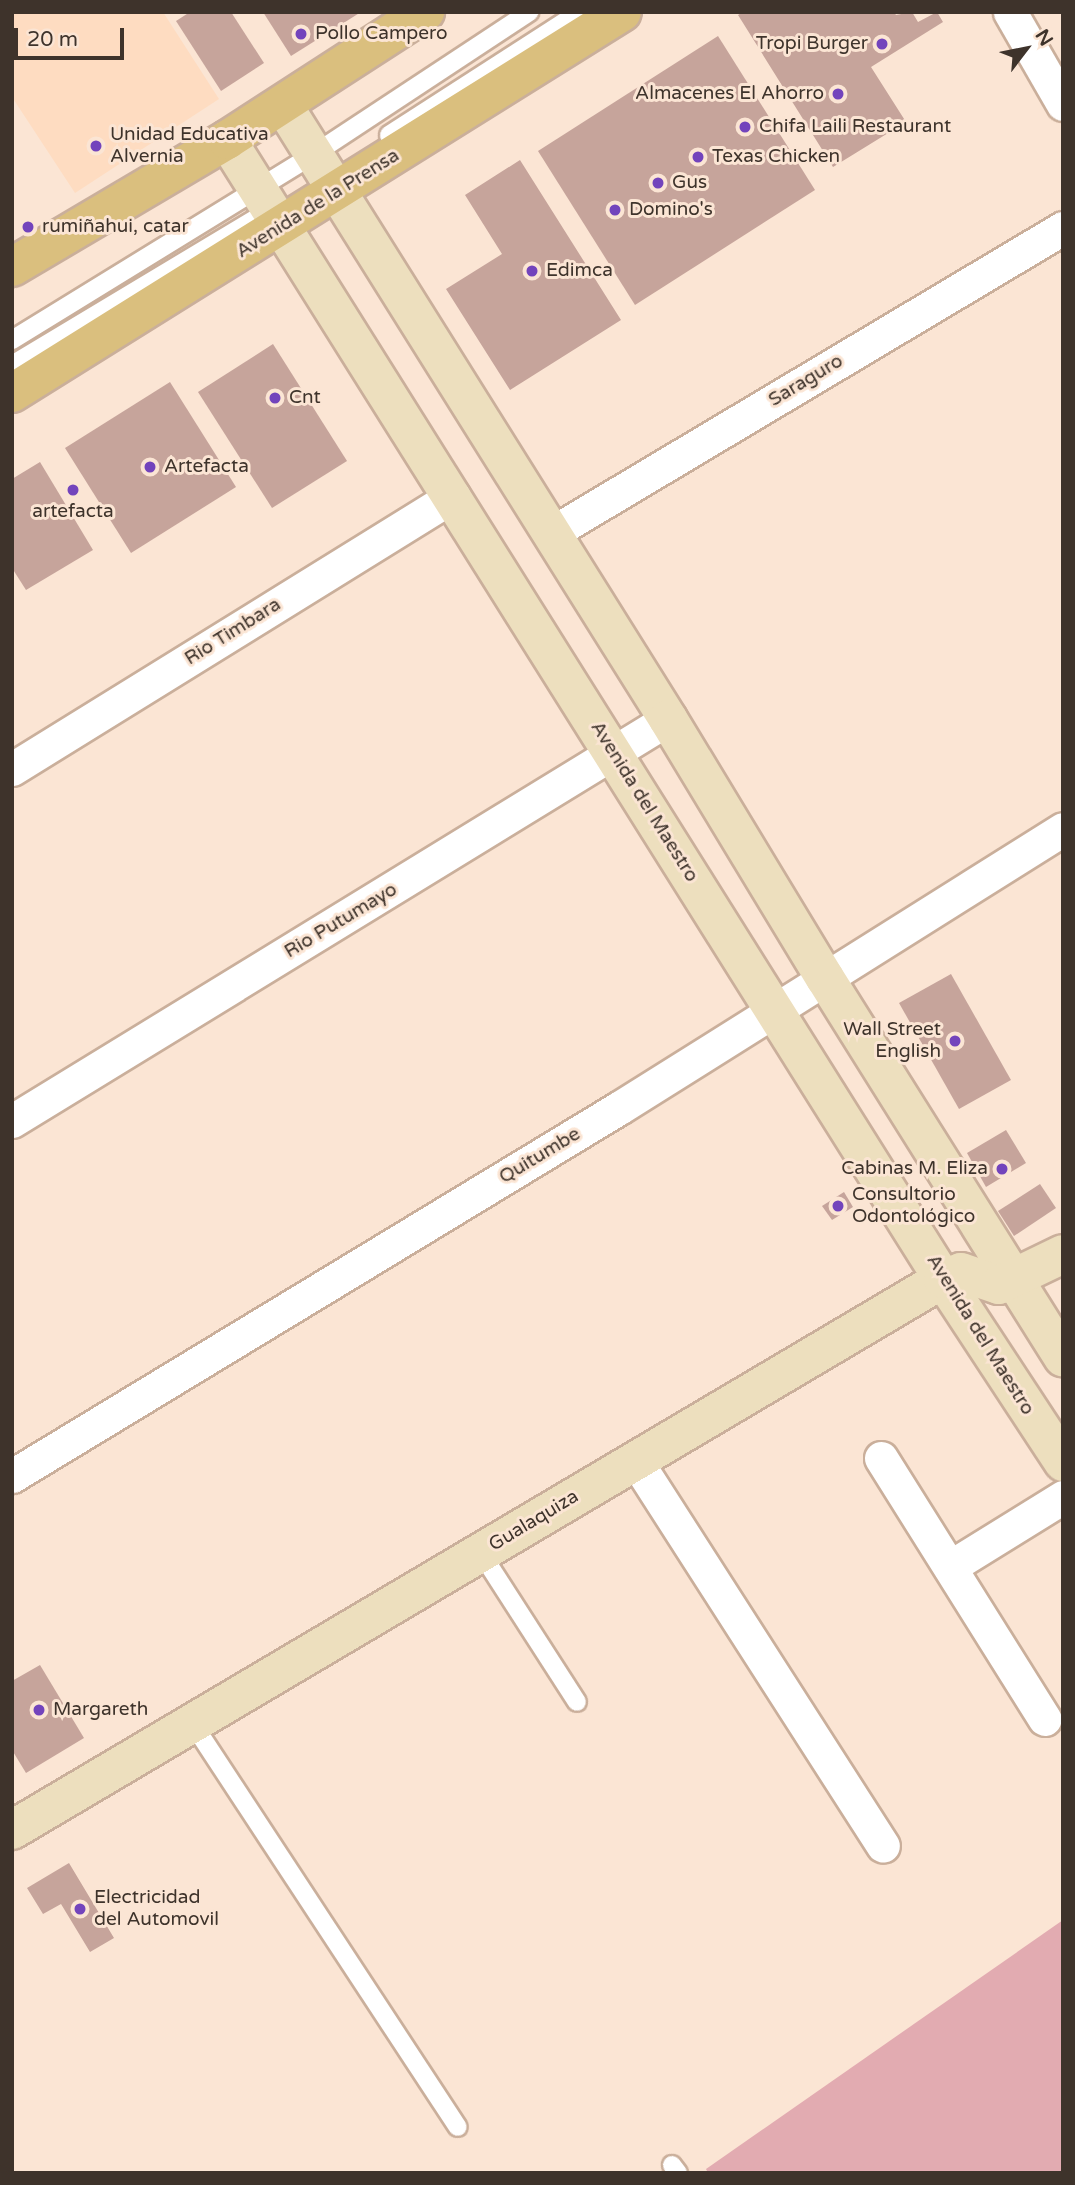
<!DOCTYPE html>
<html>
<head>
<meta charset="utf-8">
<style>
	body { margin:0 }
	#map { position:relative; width:1075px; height:2185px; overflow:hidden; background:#fbe5d4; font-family:"Varela Round",sans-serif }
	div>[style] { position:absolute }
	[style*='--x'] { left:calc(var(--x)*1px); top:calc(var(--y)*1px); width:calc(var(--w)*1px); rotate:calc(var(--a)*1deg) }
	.built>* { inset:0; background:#fedcc1 }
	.green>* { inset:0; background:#e2abb1 }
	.building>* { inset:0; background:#c6a49b }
	.roads { filter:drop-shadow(2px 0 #caaf9b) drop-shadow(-2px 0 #caaf9b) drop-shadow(0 2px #caaf9b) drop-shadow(0 -2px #caaf9b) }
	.lane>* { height:18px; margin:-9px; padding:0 9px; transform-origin:9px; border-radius:9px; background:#fff }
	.street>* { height:33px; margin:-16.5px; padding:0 16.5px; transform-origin:16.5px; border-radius:16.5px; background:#fff }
	.secondary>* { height:38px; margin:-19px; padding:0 19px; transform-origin:19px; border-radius:19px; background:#eddfbe }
	.primary>* { height:38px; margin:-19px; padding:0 19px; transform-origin:19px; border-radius:19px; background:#dabf7e }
	.dots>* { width:19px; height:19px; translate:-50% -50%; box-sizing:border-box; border:4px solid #fbe5d4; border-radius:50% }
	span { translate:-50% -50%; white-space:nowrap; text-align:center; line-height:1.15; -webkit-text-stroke:6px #fbe5d4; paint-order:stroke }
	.poi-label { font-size:19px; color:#3e332b }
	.left { translate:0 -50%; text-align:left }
	.right { translate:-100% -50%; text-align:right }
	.street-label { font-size:19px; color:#3e332b }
	.frame { position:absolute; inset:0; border:14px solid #3e332b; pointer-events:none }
	.north { position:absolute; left:991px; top:14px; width:70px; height:70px; -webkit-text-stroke:5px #fbe5d4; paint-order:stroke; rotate:58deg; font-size:19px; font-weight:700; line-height:28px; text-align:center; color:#3e332b }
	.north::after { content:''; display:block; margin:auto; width:24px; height:32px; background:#3e332b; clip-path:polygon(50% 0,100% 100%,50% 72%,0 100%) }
	.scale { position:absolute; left:14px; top:28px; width:110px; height:32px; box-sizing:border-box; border:4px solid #3e332b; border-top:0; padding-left:9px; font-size:21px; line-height:24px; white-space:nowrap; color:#3e332b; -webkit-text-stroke:5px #fbe5d4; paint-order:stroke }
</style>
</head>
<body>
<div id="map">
	<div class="built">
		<i style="clip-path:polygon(12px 12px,163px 12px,219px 99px,75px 193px,12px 97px)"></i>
	</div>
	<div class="green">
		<i style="clip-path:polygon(1063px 1920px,1063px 2173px,708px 2173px,706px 2169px)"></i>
	</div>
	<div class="building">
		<i style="clip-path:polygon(190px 12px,231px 12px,264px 63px,221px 91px,176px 21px)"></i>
		<i style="clip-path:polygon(263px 12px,361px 12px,291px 56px)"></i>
		<i style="clip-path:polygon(743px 12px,894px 12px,896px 15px,912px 12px,918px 22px,937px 12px,943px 22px,871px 67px,906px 122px,833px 167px,738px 15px)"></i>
		<i style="clip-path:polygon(718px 36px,815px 190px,635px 305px,538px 151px)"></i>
		<i style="clip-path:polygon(520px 160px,621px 320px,510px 390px,446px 289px,502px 254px,465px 195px)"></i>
		<i style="clip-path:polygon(273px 344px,347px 461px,272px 508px,198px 392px)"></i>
		<i style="clip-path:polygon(170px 382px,236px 487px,131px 553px,65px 448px)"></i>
		<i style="clip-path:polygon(40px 462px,93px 550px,26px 590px,12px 568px,12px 479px)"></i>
		<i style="clip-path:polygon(951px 974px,1011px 1080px,959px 1109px,899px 1003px)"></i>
		<i style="clip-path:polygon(1006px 1130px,1026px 1163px,986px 1187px,967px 1153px)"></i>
		<i style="clip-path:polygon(1040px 1184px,1056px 1208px,1014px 1236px,998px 1211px)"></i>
		<i style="clip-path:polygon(844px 1192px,853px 1207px,832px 1220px,822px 1206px)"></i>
		<i style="clip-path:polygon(40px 1665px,84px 1738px,26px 1773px,12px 1750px,12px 1681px)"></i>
		<i style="clip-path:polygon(69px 1863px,114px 1938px,90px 1952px,61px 1904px,43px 1914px,27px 1888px)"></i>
	</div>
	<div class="roads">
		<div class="lane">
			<i style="--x:389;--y:135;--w:227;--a:-32.8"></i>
			<i style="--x:12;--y:340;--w:355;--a:-31.6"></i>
			<i style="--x:314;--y:154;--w:258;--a:-33.4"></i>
			<i style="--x:12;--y:365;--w:305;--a:-31"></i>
			<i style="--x:481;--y:1553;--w:177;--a:57.2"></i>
			<i style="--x:193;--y:1724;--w:482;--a:56.7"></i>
			<i style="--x:672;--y:2165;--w:10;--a:53"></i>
		</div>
		<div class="street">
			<i style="--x:1010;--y:12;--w:106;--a:60.1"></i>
			<i style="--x:550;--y:534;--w:597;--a:-30.82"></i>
			<i style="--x:12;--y:769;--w:519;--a:-31.76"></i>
			<i style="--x:12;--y:1121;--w:769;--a:-31.5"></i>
			<i style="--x:881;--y:1458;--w:308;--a:57.9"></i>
			<i style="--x:636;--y:1461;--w:457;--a:57.3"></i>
			<i style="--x:12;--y:1476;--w:710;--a:-31.23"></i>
			<i style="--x:619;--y:1108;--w:524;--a:-32.14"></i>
			<i style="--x:950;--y:1567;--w:133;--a:-31.8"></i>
		</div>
		<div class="secondary">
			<i style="--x:283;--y:105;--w:725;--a:57.91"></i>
			<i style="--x:668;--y:719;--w:303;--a:58.8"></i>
			<i style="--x:825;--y:978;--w:448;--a:57.9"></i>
			<i style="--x:227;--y:140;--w:1345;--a:57.85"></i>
			<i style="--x:943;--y:1279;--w:219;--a:56.7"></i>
			<i style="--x:12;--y:1830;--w:1082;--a:-30.62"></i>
			<i style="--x:943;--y:1279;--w:19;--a:-21"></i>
			<i style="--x:961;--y:1272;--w:40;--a:18.9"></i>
			<i style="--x:999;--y:1285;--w:71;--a:-25.8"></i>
		</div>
		<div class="primary">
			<i style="--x:12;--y:267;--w:250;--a:-30.6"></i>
			<i style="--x:227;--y:140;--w:236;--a:-32.9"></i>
			<i style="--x:12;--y:393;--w:719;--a:-31.99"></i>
		</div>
	</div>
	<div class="dots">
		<i style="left:301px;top:34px;background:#7344bc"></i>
		<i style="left:882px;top:44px;background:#7344bc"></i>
		<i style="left:838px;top:94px;background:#7344bc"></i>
		<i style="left:745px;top:127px;background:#7344bc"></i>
		<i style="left:96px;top:146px;background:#7344bc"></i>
		<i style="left:698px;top:157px;background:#7344bc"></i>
		<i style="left:658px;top:183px;background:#7344bc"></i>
		<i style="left:615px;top:210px;background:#7344bc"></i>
		<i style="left:28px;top:227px;background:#7344bc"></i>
		<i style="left:532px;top:271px;background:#7344bc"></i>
		<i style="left:275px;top:398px;background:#7344bc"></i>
		<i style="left:150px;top:467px;background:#7344bc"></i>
		<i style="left:73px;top:490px;background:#7344bc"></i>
		<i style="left:955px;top:1041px;background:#7344bc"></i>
		<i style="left:1002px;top:1169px;background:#7344bc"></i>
		<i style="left:838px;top:1206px;background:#7344bc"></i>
		<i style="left:39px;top:1710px;background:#7344bc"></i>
		<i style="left:80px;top:1909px;background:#7344bc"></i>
	</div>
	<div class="poi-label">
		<span class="left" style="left:315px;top:34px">Pollo Campero</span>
		<span class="right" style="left:868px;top:44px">Tropi Burger</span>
		<span class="right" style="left:824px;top:94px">Almacenes El Ahorro</span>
		<span class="left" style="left:759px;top:127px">Chifa Laili Restaurant</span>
		<span class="left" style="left:110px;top:146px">Unidad Educativa<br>Alvernia</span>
		<span class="left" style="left:712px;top:157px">Texas Chicken</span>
		<span class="left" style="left:672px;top:183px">Gus</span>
		<span class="left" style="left:629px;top:210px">Domino's</span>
		<span class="left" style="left:42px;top:227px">rumiñahui, catar</span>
		<span class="left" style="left:546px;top:271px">Edimca</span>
		<span class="left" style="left:289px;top:398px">Cnt</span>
		<span class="left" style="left:164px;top:467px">Artefacta</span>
		<span style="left:73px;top:512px">artefacta</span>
		<span class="right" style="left:941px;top:1041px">Wall Street<br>English</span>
		<span class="right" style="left:988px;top:1169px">Cabinas M. Eliza</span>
		<span class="left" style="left:852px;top:1206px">Consultorio<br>Odontológico</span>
		<span class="left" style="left:53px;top:1710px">Margareth</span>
		<span class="left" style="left:94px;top:1909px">Electricidad<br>del Automovil</span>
	</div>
	<div class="street-label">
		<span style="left:318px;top:204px;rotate:-32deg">Avenida de la Prensa</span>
		<span style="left:806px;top:381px;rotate:-31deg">Saraguro</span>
		<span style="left:233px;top:632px;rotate:-32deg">Rio Timbara</span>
		<span style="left:644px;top:802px;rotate:58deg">Avenida del Maestro</span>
		<span style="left:341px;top:921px;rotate:-31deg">Rio Putumayo</span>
		<span style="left:540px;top:1156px;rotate:-31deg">Quitumbe</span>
		<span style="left:980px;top:1335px;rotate:58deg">Avenida del Maestro</span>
		<span style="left:534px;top:1521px;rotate:-31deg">Gualaquiza</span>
	</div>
	<div class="frame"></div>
	<div class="north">N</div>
	<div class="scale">20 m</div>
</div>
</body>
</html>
